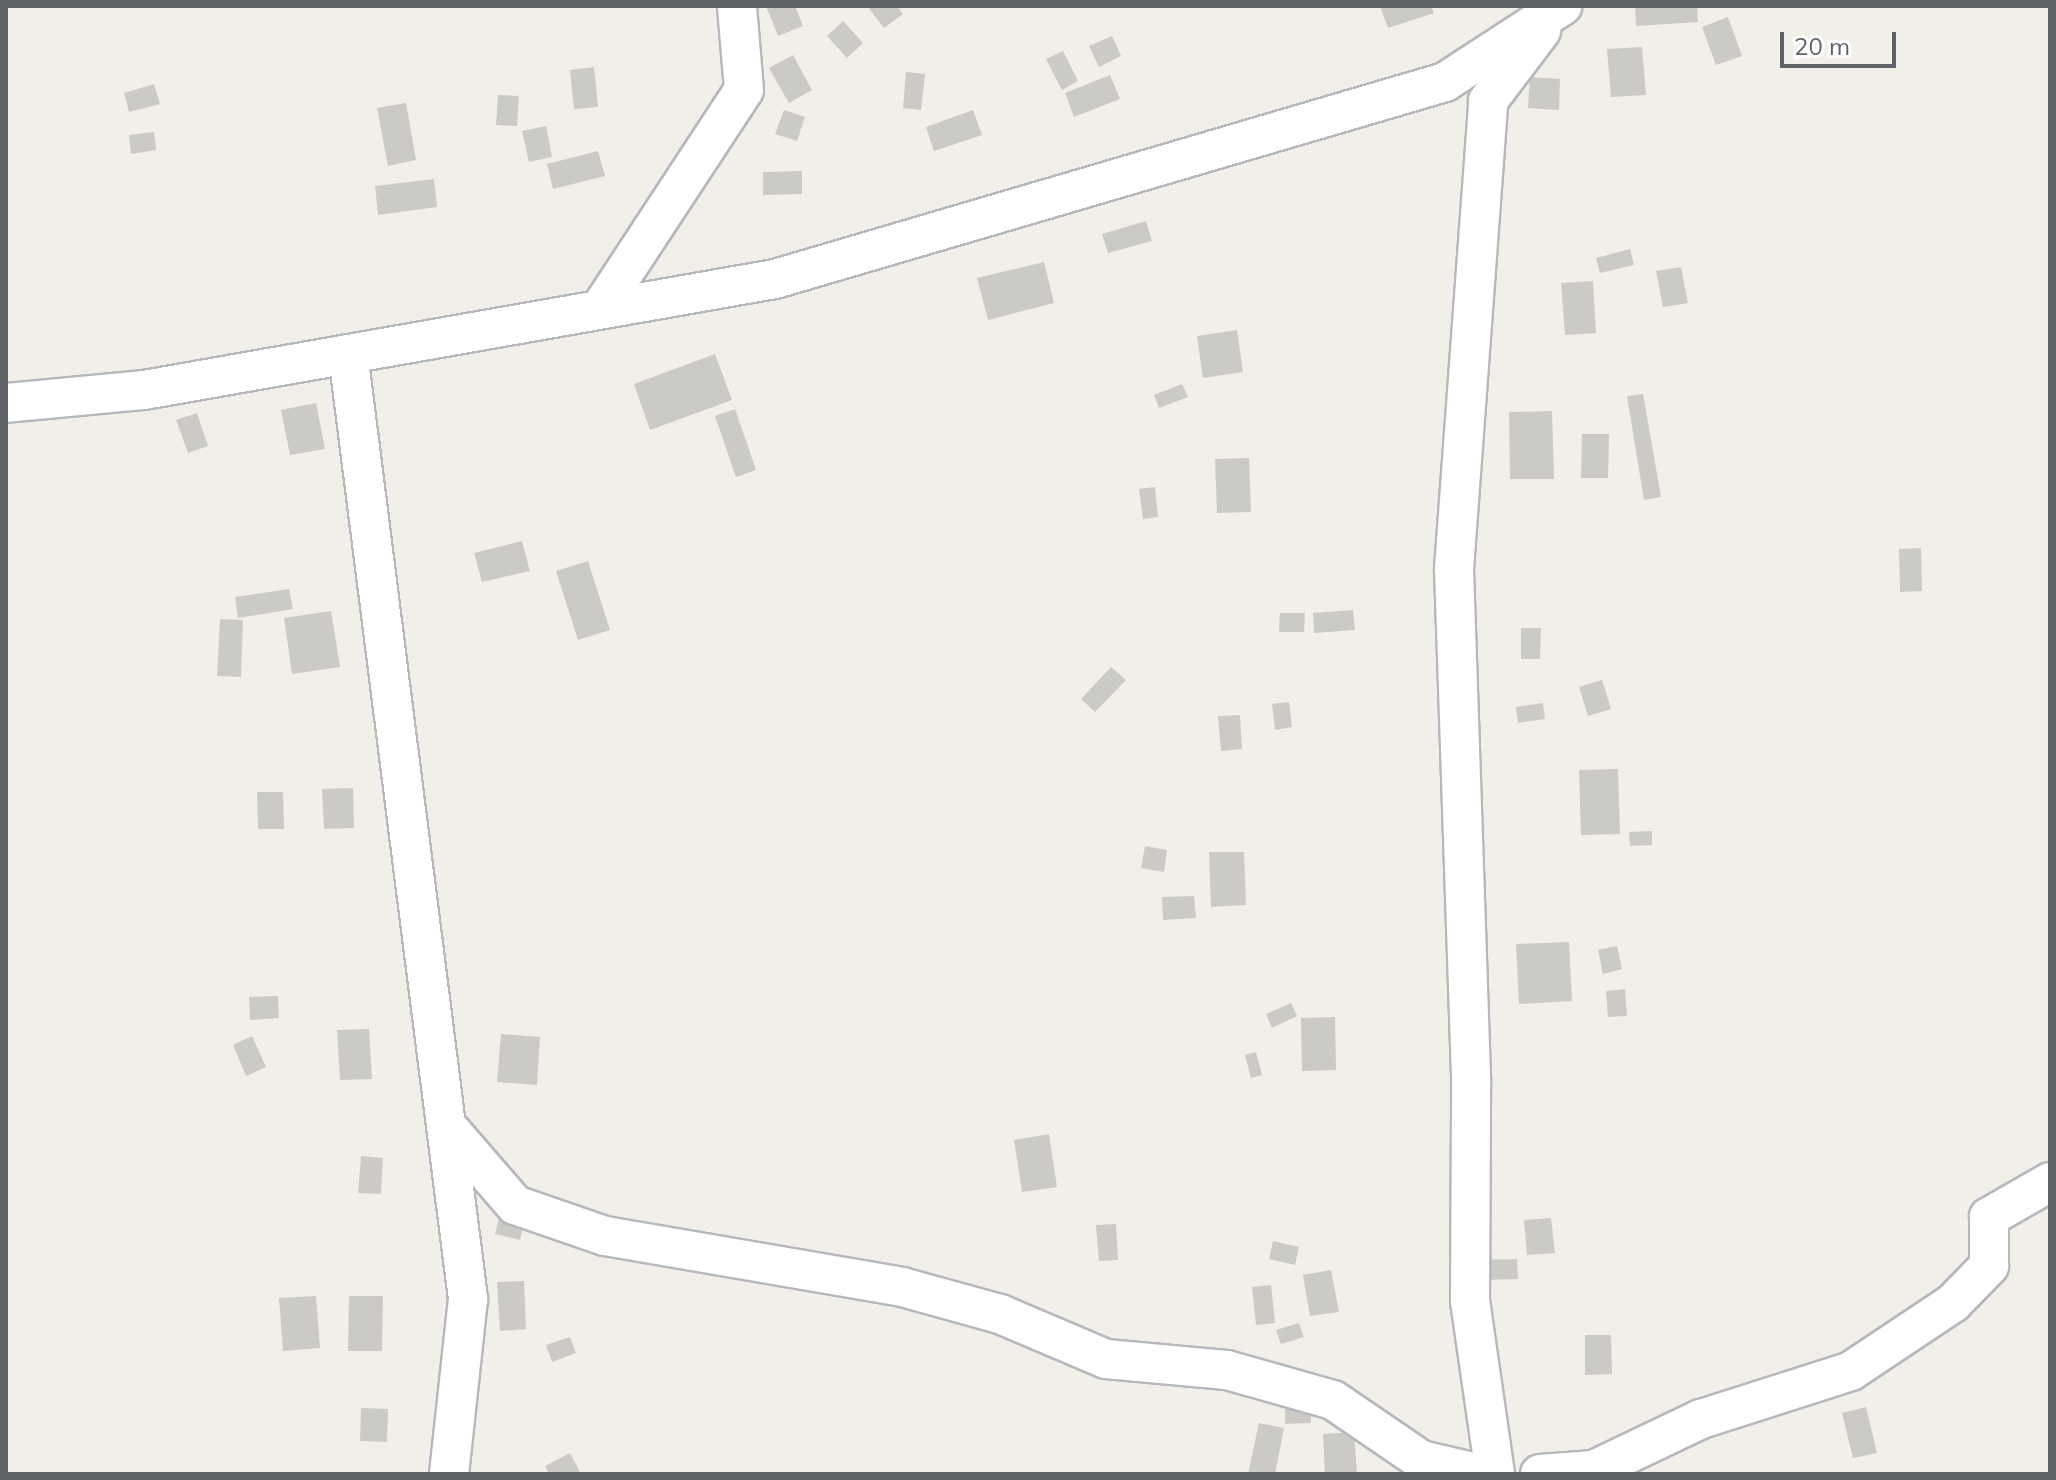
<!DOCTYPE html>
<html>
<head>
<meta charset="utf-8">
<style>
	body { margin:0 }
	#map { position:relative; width:2056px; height:1480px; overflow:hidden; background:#f1efe8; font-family:Mulish,sans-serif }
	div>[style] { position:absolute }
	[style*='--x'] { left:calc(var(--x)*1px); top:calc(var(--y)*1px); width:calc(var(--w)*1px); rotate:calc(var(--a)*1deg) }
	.building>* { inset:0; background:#cccac5 }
	.roads { filter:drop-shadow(2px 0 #b5b8bc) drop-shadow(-2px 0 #b5b8bc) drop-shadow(0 2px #b5b8bc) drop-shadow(0 -2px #b5b8bc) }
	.street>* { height:38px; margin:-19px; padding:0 19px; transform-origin:19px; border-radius:19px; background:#fff }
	span { translate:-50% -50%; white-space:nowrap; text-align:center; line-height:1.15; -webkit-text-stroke:6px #fff; paint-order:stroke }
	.frame { position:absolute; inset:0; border:8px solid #5f6368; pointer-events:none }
	.scale { position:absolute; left:1780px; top:32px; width:116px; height:36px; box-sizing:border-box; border:4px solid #5f6368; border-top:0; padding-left:10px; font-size:24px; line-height:28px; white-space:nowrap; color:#5f6368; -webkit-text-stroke:6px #fff; paint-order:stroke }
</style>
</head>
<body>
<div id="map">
	<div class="building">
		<i style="clip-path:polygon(766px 6px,795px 6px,803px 26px,778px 36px)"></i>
		<i style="clip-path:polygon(867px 6px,897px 6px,903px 14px,884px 28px)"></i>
		<i style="clip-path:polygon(1380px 6px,1431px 6px,1434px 13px,1388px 28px)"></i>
		<i style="clip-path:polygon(1635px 6px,1697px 6px,1698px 22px,1636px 26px)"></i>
		<i style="clip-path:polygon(1728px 17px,1742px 56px,1716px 65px,1702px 27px)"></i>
		<i style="clip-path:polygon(843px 21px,863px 43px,847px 58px,827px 36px)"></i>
		<i style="clip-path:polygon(1112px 36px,1121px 56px,1099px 67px,1089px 46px)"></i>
		<i style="clip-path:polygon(1642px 47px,1646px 95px,1611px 97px,1607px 49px)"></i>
		<i style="clip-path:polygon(1063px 51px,1078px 81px,1062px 90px,1046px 59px)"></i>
		<i style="clip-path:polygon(793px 55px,812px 90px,789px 103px,769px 68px)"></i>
		<i style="clip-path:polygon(594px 67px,598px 107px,574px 109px,570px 70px)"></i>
		<i style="clip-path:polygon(906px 72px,925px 74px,921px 110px,903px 108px)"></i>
		<i style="clip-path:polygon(1110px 75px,1120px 99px,1074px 117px,1065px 93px)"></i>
		<i style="clip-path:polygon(1530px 77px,1560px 79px,1559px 110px,1528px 108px)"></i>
		<i style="clip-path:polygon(154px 84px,160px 104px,129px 112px,124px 93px)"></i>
		<i style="clip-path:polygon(498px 95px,519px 96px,517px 126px,496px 125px)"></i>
		<i style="clip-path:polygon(406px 103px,416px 160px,388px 166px,377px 108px)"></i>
		<i style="clip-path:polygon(784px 110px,805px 117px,797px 141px,775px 134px)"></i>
		<i style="clip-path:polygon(973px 110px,982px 135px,934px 151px,926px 127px)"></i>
		<i style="clip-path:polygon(546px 126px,552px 157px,529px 162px,522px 131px)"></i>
		<i style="clip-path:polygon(154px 132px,156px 150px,131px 154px,129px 135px)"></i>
		<i style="clip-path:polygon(598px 151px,605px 176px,553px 189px,547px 164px)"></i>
		<i style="clip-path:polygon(802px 171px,802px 194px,763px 195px,763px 172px)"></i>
		<i style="clip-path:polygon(434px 179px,437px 207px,378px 215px,375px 186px)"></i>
		<i style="clip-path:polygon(1146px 221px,1152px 241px,1108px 253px,1102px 234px)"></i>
		<i style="clip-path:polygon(1630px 249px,1634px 265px,1600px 273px,1596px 258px)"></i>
		<i style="clip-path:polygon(1044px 262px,1054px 303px,988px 320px,977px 278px)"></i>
		<i style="clip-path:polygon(1681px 267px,1688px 303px,1663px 307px,1656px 271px)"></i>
		<i style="clip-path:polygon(1593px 281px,1596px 333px,1565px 335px,1561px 283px)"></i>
		<i style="clip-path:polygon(1237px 330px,1243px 372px,1203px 378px,1197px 336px)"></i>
		<i style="clip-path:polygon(715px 354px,732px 400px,650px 430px,634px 384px)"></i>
		<i style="clip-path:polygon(1182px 384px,1188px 397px,1159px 408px,1154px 395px)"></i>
		<i style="clip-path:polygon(1643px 394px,1661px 497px,1644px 500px,1627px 396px)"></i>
		<i style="clip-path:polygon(316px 403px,325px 449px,290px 455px,281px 410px)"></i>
		<i style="clip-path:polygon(735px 409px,756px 470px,736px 477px,715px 416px)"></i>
		<i style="clip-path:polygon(1552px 411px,1554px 479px,1510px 479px,1509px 412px)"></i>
		<i style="clip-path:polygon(197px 413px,208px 446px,188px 453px,176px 420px)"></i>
		<i style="clip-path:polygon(1582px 434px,1609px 434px,1608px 478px,1581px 478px)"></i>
		<i style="clip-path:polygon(1249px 458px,1251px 512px,1217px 513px,1215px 459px)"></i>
		<i style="clip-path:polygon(1155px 487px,1158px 517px,1143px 519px,1139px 489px)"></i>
		<i style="clip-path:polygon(522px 541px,530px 571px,482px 582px,474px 553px)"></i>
		<i style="clip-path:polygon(1921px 548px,1922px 591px,1900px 592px,1899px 549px)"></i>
		<i style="clip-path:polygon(588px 561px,610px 630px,578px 640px,556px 571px)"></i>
		<i style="clip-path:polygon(289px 589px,293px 609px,238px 618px,235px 597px)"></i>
		<i style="clip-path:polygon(1353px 610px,1355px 630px,1314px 633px,1313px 613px)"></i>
		<i style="clip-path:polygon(331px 611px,340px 667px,292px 674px,284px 618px)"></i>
		<i style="clip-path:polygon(1280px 613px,1305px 613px,1304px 632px,1279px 632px)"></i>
		<i style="clip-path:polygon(220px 619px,243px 620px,241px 677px,217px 676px)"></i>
		<i style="clip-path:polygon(1521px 628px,1541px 628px,1540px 659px,1521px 659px)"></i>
		<i style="clip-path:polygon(1111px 667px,1126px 680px,1095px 712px,1081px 699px)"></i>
		<i style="clip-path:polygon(1602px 680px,1611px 709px,1588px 716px,1579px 687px)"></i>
		<i style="clip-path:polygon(1289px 702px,1292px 727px,1275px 730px,1272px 704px)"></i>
		<i style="clip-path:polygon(1543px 703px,1545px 719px,1518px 723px,1516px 707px)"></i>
		<i style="clip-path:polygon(1240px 715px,1242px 749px,1221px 751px,1218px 716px)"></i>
		<i style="clip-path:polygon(1618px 769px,1620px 834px,1581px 835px,1579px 770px)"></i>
		<i style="clip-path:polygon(353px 788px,354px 828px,324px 829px,322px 789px)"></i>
		<i style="clip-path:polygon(257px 792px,283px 792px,284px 829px,258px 829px)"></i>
		<i style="clip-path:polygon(1652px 831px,1652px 845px,1630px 846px,1629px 832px)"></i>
		<i style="clip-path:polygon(1145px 846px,1167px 850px,1164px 872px,1141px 868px)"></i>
		<i style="clip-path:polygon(1209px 852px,1244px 852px,1246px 905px,1211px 907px)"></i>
		<i style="clip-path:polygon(1194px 896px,1196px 918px,1163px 920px,1162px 897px)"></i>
		<i style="clip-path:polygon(1569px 942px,1572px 1001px,1519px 1004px,1516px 944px)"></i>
		<i style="clip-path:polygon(1617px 946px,1622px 969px,1603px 974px,1598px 950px)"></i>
		<i style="clip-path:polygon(1625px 989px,1627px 1016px,1608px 1017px,1606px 991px)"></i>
		<i style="clip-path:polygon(278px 996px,279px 1018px,250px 1020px,249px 997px)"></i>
		<i style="clip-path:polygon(1291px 1003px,1297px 1016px,1272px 1028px,1266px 1014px)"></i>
		<i style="clip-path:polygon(1335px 1017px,1336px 1070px,1302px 1071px,1301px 1018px)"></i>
		<i style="clip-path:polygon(369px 1029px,372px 1079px,340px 1080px,337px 1030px)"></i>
		<i style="clip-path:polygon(501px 1034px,540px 1037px,537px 1085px,497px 1082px)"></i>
		<i style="clip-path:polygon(252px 1036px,266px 1067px,246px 1076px,233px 1045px)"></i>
		<i style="clip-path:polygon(1256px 1052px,1262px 1075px,1251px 1078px,1245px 1055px)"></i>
		<i style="clip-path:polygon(1049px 1134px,1057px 1187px,1022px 1192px,1014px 1140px)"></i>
		<i style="clip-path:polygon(361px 1156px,383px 1158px,381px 1194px,358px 1193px)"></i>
		<i style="clip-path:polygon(501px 1211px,525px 1217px,520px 1240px,495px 1234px)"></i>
		<i style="clip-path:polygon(1551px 1218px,1555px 1253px,1527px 1255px,1524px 1220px)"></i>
		<i style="clip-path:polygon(1116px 1224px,1118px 1260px,1099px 1261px,1096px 1225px)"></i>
		<i style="clip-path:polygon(1273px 1241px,1299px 1247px,1295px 1265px,1269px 1259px)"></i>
		<i style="clip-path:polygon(1517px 1259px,1518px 1279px,1483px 1280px,1482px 1260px)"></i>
		<i style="clip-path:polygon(1331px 1270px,1339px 1312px,1310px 1316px,1303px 1275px)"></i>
		<i style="clip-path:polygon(524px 1281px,526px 1329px,500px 1331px,497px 1282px)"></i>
		<i style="clip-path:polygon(1271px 1285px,1275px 1323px,1256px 1325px,1252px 1287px)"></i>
		<i style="clip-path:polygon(316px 1296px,320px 1348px,283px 1351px,279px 1298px)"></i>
		<i style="clip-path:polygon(349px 1296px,383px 1296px,382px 1351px,348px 1351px)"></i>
		<i style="clip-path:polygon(1299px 1323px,1304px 1337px,1281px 1344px,1276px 1330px)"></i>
		<i style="clip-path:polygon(1585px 1335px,1611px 1335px,1612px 1374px,1585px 1375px)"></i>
		<i style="clip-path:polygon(570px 1337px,576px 1353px,552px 1362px,546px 1345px)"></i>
		<i style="clip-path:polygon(1311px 1402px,1311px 1423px,1285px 1424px,1285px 1403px)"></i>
		<i style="clip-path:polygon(1866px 1407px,1877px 1453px,1853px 1458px,1842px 1413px)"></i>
		<i style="clip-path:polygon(361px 1408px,388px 1409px,387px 1442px,360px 1441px)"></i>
		<i style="clip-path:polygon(1259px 1423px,1284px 1428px,1275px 1474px,1248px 1474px)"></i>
		<i style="clip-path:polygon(1354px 1432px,1357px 1474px,1325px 1474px,1323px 1434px)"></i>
		<i style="clip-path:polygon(570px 1453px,581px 1474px,549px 1474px,545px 1466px)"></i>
	</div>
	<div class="roads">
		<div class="street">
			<i style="--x:600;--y:309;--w:262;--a:-56.7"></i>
			<i style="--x:744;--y:90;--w:84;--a:-94.8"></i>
			<i style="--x:348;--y:354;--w:953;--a:82.76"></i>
			<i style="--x:468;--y:1299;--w:176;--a:96.2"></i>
			<i style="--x:6;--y:403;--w:139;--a:-5.4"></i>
			<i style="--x:144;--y:390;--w:641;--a:-9.98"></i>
			<i style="--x:775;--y:279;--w:698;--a:-16.38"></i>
			<i style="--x:1445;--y:82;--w:140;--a:-33"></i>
			<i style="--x:451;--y:1131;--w:98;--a:49.1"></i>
			<i style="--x:515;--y:1205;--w:95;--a:19"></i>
			<i style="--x:605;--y:1236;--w:301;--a:9.7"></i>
			<i style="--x:902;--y:1287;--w:102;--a:15.4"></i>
			<i style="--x:1000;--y:1314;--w:115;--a:23"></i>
			<i style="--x:1106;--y:1359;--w:121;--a:5.2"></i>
			<i style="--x:1227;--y:1370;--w:110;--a:15.8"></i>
			<i style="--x:1333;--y:1400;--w:107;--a:34.3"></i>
			<i style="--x:1421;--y:1460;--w:62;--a:13.1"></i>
			<i style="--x:1495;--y:1474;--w:175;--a:-98.2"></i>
			<i style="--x:1470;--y:1301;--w:225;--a:-89.7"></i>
			<i style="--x:1471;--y:1076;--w:507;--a:-91.92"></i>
			<i style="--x:1454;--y:569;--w:469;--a:-85.8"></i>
			<i style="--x:1488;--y:101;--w:88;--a:-52.9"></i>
			<i style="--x:1540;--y:1474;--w:54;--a:-4.2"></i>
			<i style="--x:1594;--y:1470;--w:119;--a:-25.5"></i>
			<i style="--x:1701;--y:1419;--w:157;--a:-17.7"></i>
			<i style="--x:1851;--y:1371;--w:123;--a:-33.7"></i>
			<i style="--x:1953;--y:1303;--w:52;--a:-45.8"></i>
			<i style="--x:1989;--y:1266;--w:49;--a:-90"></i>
			<i style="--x:1989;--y:1217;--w:70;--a:-29.8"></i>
		</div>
	</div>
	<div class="frame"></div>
	<div class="scale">20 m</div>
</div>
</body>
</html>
